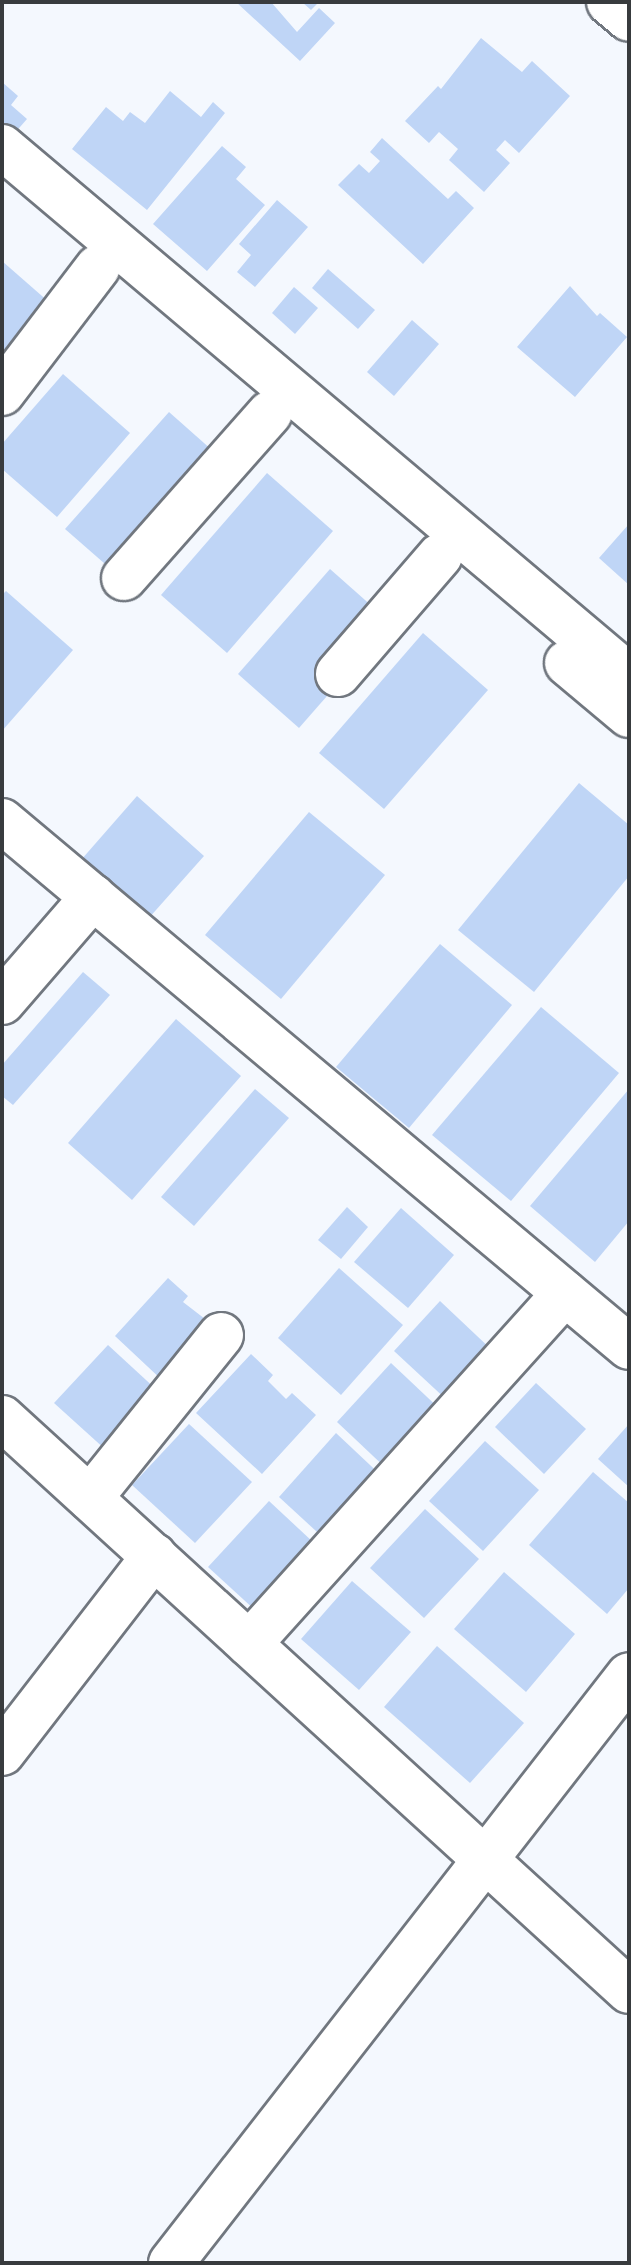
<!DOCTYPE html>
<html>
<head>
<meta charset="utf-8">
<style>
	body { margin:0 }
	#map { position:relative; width:631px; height:2265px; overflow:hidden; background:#f4f8fe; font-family:Raleway,sans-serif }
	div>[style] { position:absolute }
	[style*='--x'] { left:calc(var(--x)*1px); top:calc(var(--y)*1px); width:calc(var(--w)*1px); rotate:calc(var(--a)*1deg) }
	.building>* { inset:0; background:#bfd5f6 }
	.roads { filter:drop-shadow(2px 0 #71777f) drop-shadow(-2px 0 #71777f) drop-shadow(0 2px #71777f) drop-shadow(0 -2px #71777f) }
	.minor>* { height:44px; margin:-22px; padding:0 22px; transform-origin:22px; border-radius:22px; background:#fff }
	.major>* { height:44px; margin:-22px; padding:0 22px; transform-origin:22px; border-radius:22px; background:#fff }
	span { translate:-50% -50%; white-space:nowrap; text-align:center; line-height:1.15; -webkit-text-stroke:7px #fff; paint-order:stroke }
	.frame { position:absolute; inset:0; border:4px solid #383b3e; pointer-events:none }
</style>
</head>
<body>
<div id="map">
	<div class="building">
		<i style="clip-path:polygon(236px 2px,271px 2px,297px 32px,319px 8px,335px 23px,300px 61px)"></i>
		<i style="clip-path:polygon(302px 2px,319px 2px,311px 10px)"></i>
		<i style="clip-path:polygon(481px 38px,522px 72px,532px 61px,570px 96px,519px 153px,505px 140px,496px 150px,510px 163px,484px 192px,449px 160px,458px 149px,439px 132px,429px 143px,405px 121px,438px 86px,441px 89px)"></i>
		<i style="clip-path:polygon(2px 82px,18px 96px,11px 105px,27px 119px,13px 135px,2px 125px)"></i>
		<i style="clip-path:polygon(170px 91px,201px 117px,213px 102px,225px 113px,147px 210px,72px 149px,106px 107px,123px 121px,130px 112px,145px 123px)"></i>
		<i style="clip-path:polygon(382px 138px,448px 199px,456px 191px,474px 208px,423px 264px,338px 185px,359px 164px,369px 173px,380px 161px,370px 152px)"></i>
		<i style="clip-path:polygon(222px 146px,246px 167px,236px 179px,265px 205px,207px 271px,153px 224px)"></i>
		<i style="clip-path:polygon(277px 200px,308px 227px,255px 287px,237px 272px,251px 255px,239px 244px)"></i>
		<i style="clip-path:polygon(2px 261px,74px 324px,2px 406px)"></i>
		<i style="clip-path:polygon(328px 269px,375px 310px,358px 329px,312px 288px)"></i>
		<i style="clip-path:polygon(570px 286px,597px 316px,600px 313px,627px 337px,575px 397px,517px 347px)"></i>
		<i style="clip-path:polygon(294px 287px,318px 308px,295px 334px,272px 313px)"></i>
		<i style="clip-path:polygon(412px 320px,439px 344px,394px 396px,367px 372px)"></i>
		<i style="clip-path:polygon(63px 374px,130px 433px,57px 517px,2px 469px,2px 444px)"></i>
		<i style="clip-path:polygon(169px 412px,239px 474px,136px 591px,65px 529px)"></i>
		<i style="clip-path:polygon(267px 473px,333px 531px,227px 653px,161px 595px)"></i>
		<i style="clip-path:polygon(629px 524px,629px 585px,599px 558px)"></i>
		<i style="clip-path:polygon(330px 569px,391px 623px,299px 728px,238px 674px)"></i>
		<i style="clip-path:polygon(6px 591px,73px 650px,2px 731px,2px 595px)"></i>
		<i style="clip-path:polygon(423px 633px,488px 690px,384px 809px,319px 753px)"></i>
		<i style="clip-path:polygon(579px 783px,629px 825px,629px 876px,534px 992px,458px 930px)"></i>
		<i style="clip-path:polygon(137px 796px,204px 856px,148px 919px,81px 860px)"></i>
		<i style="clip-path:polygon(309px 812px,385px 875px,281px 999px,205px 935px)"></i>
		<i style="clip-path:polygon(440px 944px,512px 1005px,409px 1128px,336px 1067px)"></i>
		<i style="clip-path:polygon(83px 972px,110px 995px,13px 1105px,2px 1096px,2px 1065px)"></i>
		<i style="clip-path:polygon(541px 1007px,619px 1073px,511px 1201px,432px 1135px)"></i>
		<i style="clip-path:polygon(176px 1019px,241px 1076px,132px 1200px,68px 1143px)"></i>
		<i style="clip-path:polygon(255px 1089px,289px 1118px,194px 1226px,161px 1197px)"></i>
		<i style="clip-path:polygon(629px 1089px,629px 1221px,595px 1262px,530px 1206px)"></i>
		<i style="clip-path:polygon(347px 1207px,368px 1227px,341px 1259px,318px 1240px)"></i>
		<i style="clip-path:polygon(401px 1208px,454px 1255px,408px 1308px,354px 1262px)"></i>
		<i style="clip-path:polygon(339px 1268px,403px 1325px,341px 1395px,278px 1338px)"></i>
		<i style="clip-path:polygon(168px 1278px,188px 1296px,183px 1302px,231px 1339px,179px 1396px,115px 1336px)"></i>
		<i style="clip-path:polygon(440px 1301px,494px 1352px,449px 1402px,394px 1351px)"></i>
		<i style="clip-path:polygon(108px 1345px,171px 1403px,117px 1460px,54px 1403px)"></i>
		<i style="clip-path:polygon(251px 1354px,273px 1375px,268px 1381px,286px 1399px,292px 1393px,316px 1415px,262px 1474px,196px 1413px)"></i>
		<i style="clip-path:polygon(391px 1363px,443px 1412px,389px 1471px,337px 1422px)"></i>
		<i style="clip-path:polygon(536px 1383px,586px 1429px,544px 1474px,495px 1427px)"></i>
		<i style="clip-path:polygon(189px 1424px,252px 1482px,195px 1543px,132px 1485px)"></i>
		<i style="clip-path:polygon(629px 1424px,629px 1487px,598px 1459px)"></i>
		<i style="clip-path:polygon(336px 1433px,387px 1481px,329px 1543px,279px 1497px)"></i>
		<i style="clip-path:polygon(485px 1441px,539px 1490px,483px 1551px,429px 1501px)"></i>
		<i style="clip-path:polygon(593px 1472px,629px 1503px,629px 1588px,607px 1614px,529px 1545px)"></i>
		<i style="clip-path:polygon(269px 1501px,328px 1556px,268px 1622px,208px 1567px)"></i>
		<i style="clip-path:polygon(425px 1509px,479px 1559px,424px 1618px,370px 1568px)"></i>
		<i style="clip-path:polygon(504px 1572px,575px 1634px,526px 1692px,454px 1629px)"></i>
		<i style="clip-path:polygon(352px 1581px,411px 1632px,359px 1690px,301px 1639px)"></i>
		<i style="clip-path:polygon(437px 1646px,524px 1723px,470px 1783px,384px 1707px)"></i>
	</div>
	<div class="roads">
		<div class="minor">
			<i style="--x:609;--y:2;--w:26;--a:40"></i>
			<i style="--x:2;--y:393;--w:158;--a:-52.7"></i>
			<i style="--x:124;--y:578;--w:220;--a:-48.5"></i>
			<i style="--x:338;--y:674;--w:156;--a:-49.2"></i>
			<i style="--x:2;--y:821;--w:818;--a:39.99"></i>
			<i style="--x:2;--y:1002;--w:139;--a:-49.1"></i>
			<i style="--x:2;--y:1418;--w:849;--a:42.42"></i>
			<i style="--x:90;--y:1498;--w:209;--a:-51.2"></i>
			<i style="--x:249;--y:1644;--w:472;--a:-48"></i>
			<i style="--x:2;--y:1753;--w:249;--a:-52.3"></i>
			<i style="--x:171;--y:2263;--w:745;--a:-52.08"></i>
		</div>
		<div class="major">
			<i style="--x:2;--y:147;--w:820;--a:40.15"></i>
			<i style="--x:567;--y:663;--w:81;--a:40"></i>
		</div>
	</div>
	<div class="frame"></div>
</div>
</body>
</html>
